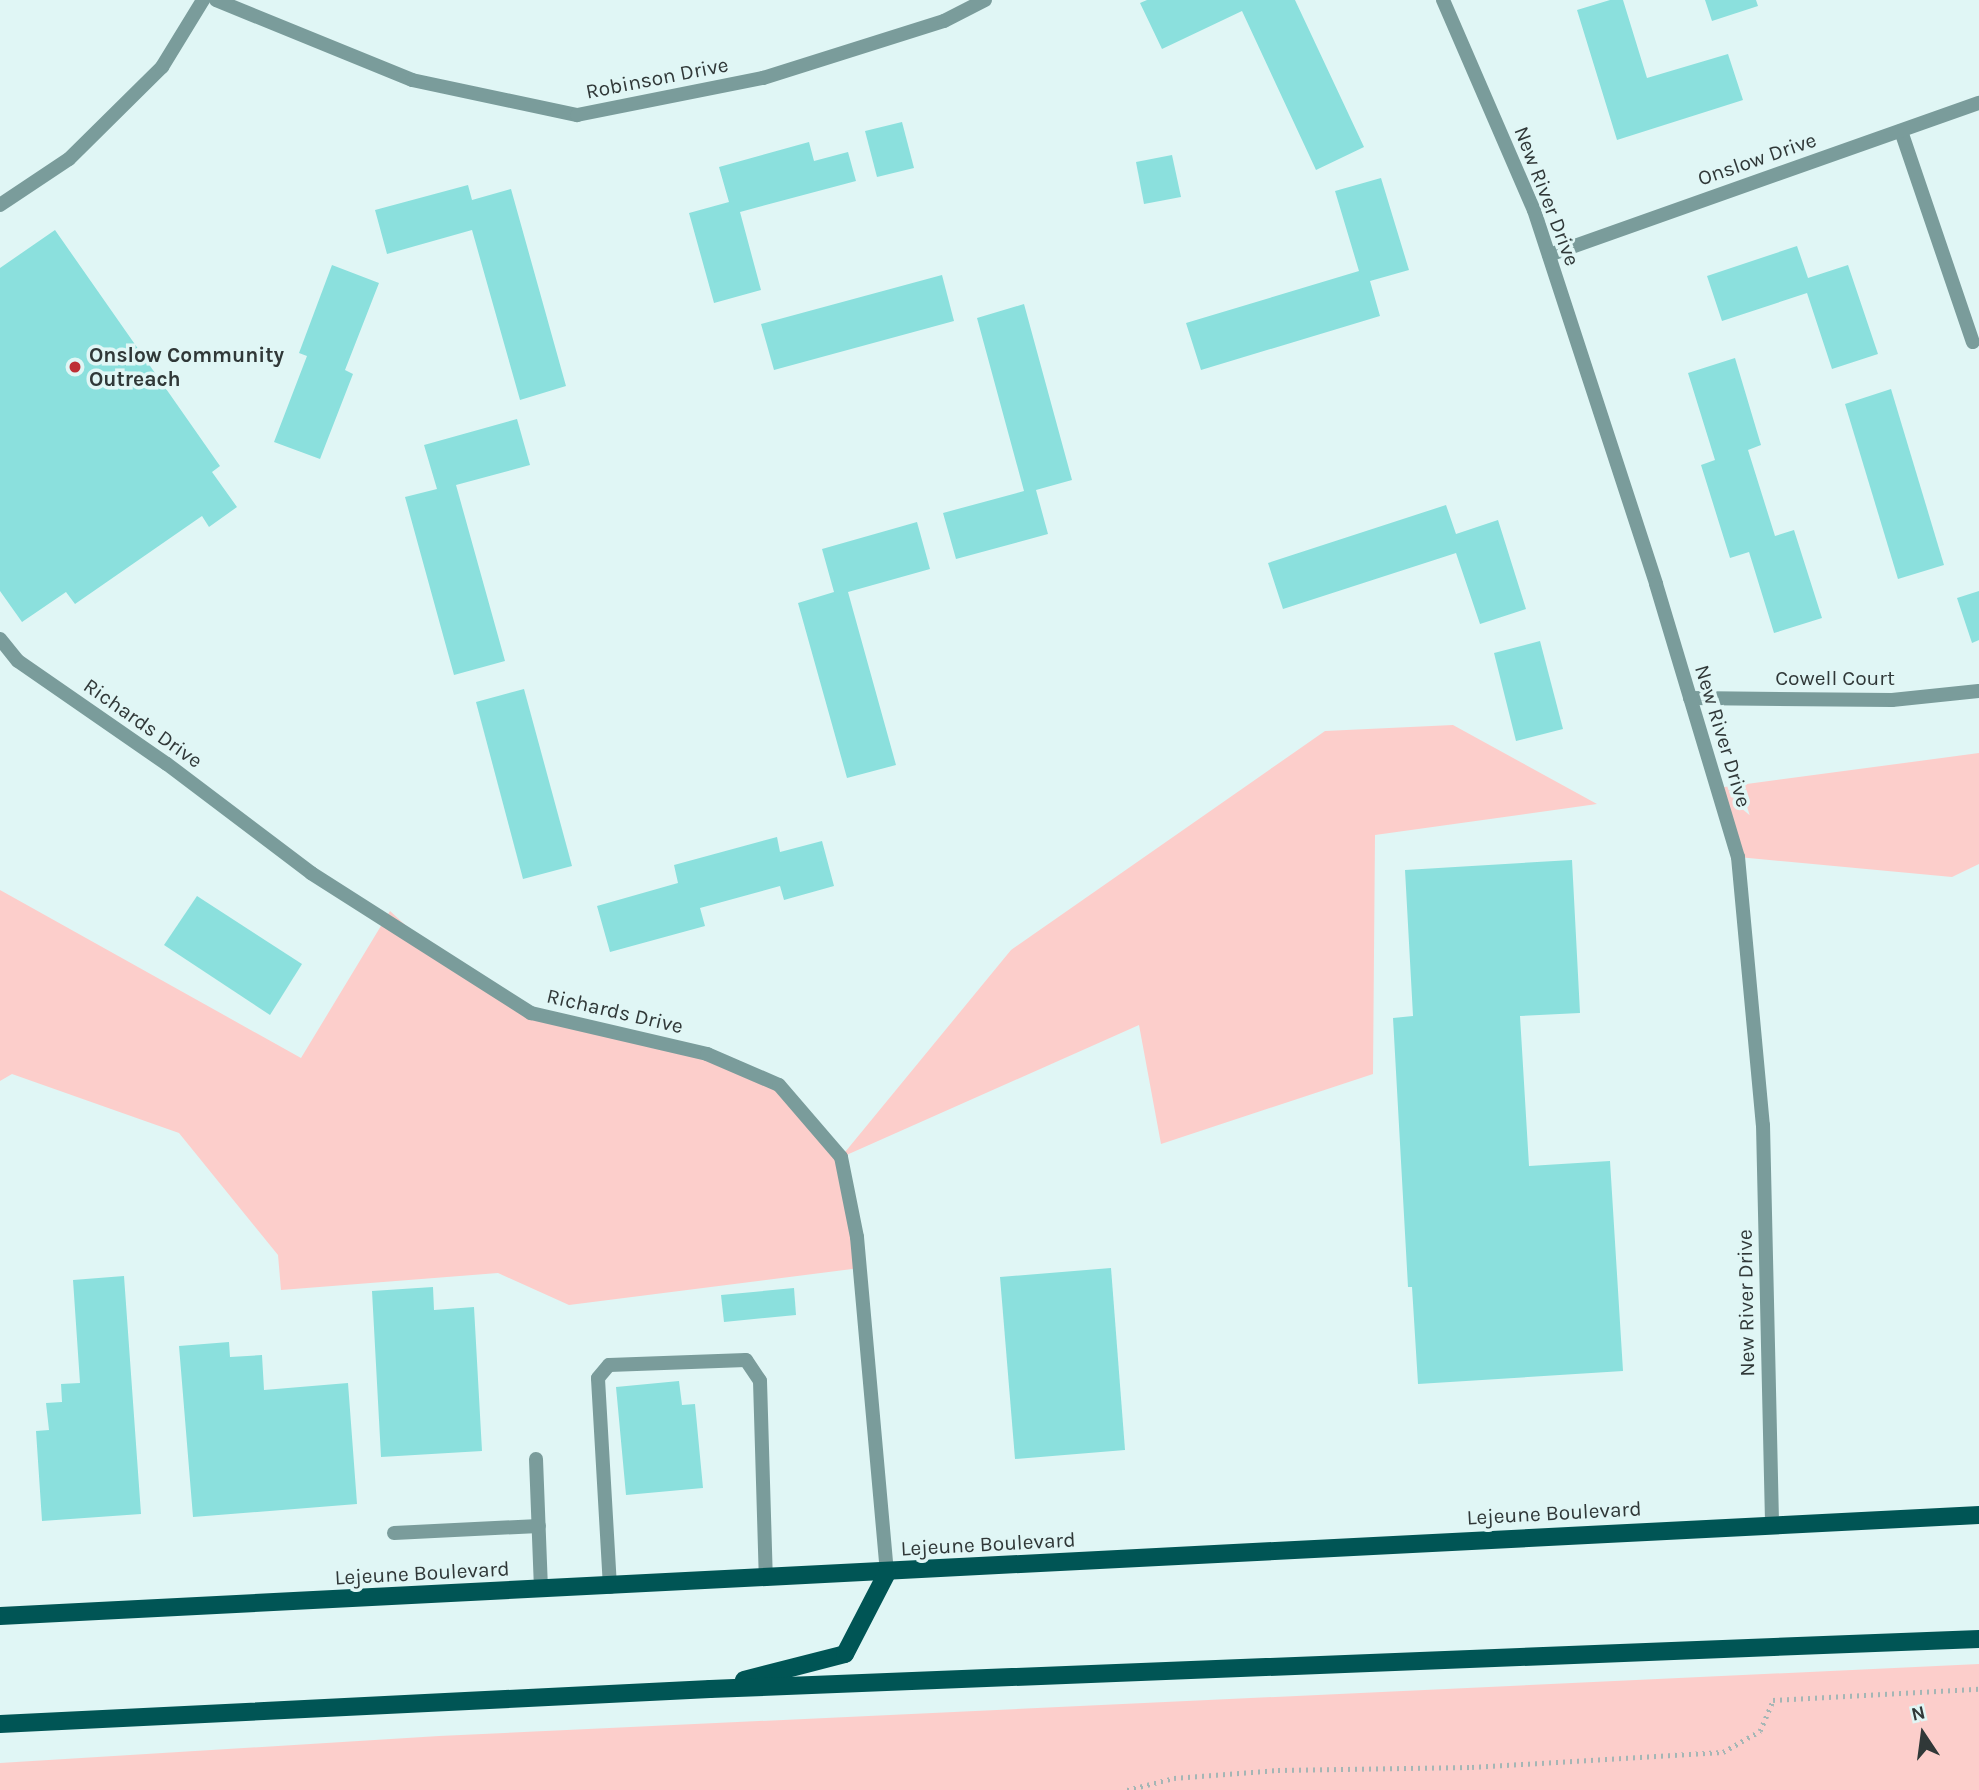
<!DOCTYPE html>
<html>
<head>
<meta charset="utf-8">
<style>
	body { margin:0 }
	#map { position:relative; width:1979px; height:1790px; overflow:hidden; background:#e0f6f5; font-family:Karla,sans-serif }
	div>[style] { position:absolute }
	[style*='--x'] { left:calc(var(--x)*1px); top:calc(var(--y)*1px); width:calc(var(--w)*1px); rotate:calc(var(--a)*1deg) }
	.green>* { inset:0; background:#fccecb }
	.building>* { inset:0; background:#8be0dd }
	.path>* { height:4.5px; margin-top:-2.25px; transform-origin:0; background:repeating-linear-gradient(90deg,#a4b6b5 0 2px,transparent 0 7px) }
	.service>* { height:14px; margin:-7px; padding:0 7px; transform-origin:7px; border-radius:7px; background:#7a9c9b }
	.minor>* { height:14px; margin:-7px; padding:0 7px; transform-origin:7px; border-radius:7px; background:#7a9c9b }
	.tertiary>* { height:14px; margin:-7px; padding:0 7px; transform-origin:7px; border-radius:7px; background:#7a9c9b }
	.primary>* { height:18px; margin:-9px; padding:0 9px; transform-origin:9px; border-radius:9px; background:#055 }
	.dots>* { width:19px; height:19px; translate:-50% -50%; box-sizing:border-box; border:4px solid #e0f6f5; border-radius:50% }
	span { translate:-50% -50%; white-space:nowrap; text-align:center; line-height:1.15; -webkit-text-stroke:7px #e0f6f5; paint-order:stroke }
	.street-label { font-size:21px; color:#303838 }
	.poi-label { font-size:21px; color:#303838; font-weight:700 }
	.left { translate:0 -50%; text-align:left }
	.north { position:absolute; left:1888px; top:1699px; width:70px; height:70px; -webkit-text-stroke:5px #e0f6f5; paint-order:stroke; rotate:347deg; font-size:19px; font-weight:700; line-height:28px; text-align:center; color:#303838 }
	.north::after { content:''; display:block; margin:auto; width:24px; height:32px; background:#303838; clip-path:polygon(50% 0,100% 100%,50% 72%,0 100%) }
</style>
</head>
<body>
<div id="map">
	<div class="green">
		<i style="clip-path:polygon(1453px 725px,1597px 804px,1375px 835px,1373px 1074px,1161px 1144px,1139px 1025px,842px 1157px,860px 1268px,569px 1305px,498px 1273px,281px 1290px,278px 1255px,179px 1133px,12px 1074px,0 1081px,0 890px,301px 1058px,390px 911px,440px 957px,531px 1013px,707px 1054px,779px 1085px,841px 1157px,1011px 950px,1325px 731px)"></i>
		<i style="clip-path:polygon(1979px 753px,1979px 864px,1952px 877px,1738px 857px,1717px 788px)"></i>
		<i style="clip-path:polygon(1979px 1664px,1979px 1790px,0 1790px,0 1763px,439px 1736px)"></i>
	</div>
	<div class="building">
		<i style="clip-path:polygon(1147px 0,1295px 0,1364px 147px,1316px 170px,1242px 11px,1162px 49px,1140px 3px)"></i>
		<i style="clip-path:polygon(1610px 0,1623px 0,1647px 78px,1728px 54px,1743px 100px,1617px 140px,1577px 10px)"></i>
		<i style="clip-path:polygon(1705px 0,1756px 0,1758px 6px,1712px 21px)"></i>
		<i style="clip-path:polygon(902px 122px,914px 168px,877px 177px,865px 131px)"></i>
		<i style="clip-path:polygon(809px 142px,814px 161px,848px 152px,856px 181px,740px 212px,761px 290px,714px 303px,689px 213px,729px 202px,719px 167px)"></i>
		<i style="clip-path:polygon(1172px 155px,1181px 197px,1144px 204px,1136px 162px)"></i>
		<i style="clip-path:polygon(1381px 178px,1409px 270px,1370px 281px,1380px 316px,1201px 370px,1186px 323px,1359px 271px,1335px 191px)"></i>
		<i style="clip-path:polygon(468px 185px,472px 200px,511px 189px,566px 386px,520px 400px,472px 230px,387px 254px,375px 210px)"></i>
		<i style="clip-path:polygon(55px 230px,220px 466px,212px 472px,237px 507px,209px 527px,202px 516px,75px 604px,66px 592px,22px 622px,0 591px,0 268px)"></i>
		<i style="clip-path:polygon(1797px 246px,1808px 278px,1848px 265px,1878px 354px,1832px 369px,1807px 293px,1722px 321px,1707px 276px)"></i>
		<i style="clip-path:polygon(332px 265px,379px 283px,345px 370px,353px 374px,320px 459px,274px 442px,307px 356px,299px 353px)"></i>
		<i style="clip-path:polygon(942px 275px,954px 321px,774px 370px,761px 324px)"></i>
		<i style="clip-path:polygon(1024px 304px,1072px 480px,1036px 490px,1048px 534px,956px 559px,943px 513px,1024px 491px,977px 318px)"></i>
		<i style="clip-path:polygon(1735px 358px,1761px 445px,1748px 450px,1775px 536px,1794px 530px,1822px 618px,1774px 633px,1749px 552px,1730px 558px,1701px 465px,1715px 460px,1688px 373px)"></i>
		<i style="clip-path:polygon(1891px 389px,1944px 565px,1898px 579px,1845px 404px)"></i>
		<i style="clip-path:polygon(517px 419px,530px 465px,456px 485px,505px 661px,454px 675px,405px 497px,437px 489px,424px 445px)"></i>
		<i style="clip-path:polygon(1446px 505px,1456px 534px,1498px 520px,1526px 609px,1480px 624px,1456px 553px,1283px 609px,1268px 563px)"></i>
		<i style="clip-path:polygon(917px 522px,930px 569px,848px 592px,896px 765px,847px 778px,798px 603px,834px 592px,822px 549px)"></i>
		<i style="clip-path:polygon(1979px 591px,1979px 640px,1972px 643px,1957px 598px)"></i>
		<i style="clip-path:polygon(1540px 641px,1563px 729px,1516px 741px,1494px 653px)"></i>
		<i style="clip-path:polygon(524px 689px,572px 866px,523px 879px,476px 702px)"></i>
		<i style="clip-path:polygon(777px 837px,780px 852px,822px 841px,834px 886px,784px 900px,780px 886px,700px 908px,705px 926px,610px 952px,597px 906px,678px 883px,674px 865px)"></i>
		<i style="clip-path:polygon(1572px 860px,1580px 1013px,1520px 1016px,1529px 1166px,1610px 1161px,1623px 1371px,1418px 1384px,1412px 1287px,1408px 1287px,1393px 1018px,1413px 1016px,1405px 870px)"></i>
		<i style="clip-path:polygon(197px 896px,302px 964px,270px 1015px,164px 945px)"></i>
		<i style="clip-path:polygon(1111px 1268px,1125px 1450px,1015px 1459px,1000px 1277px)"></i>
		<i style="clip-path:polygon(124px 1276px,141px 1514px,42px 1521px,36px 1431px,49px 1430px,46px 1403px,62px 1402px,61px 1384px,80px 1383px,73px 1280px)"></i>
		<i style="clip-path:polygon(433px 1287px,434px 1310px,474px 1307px,482px 1451px,381px 1457px,372px 1291px)"></i>
		<i style="clip-path:polygon(794px 1288px,796px 1315px,724px 1322px,721px 1295px)"></i>
		<i style="clip-path:polygon(229px 1342px,230px 1357px,262px 1355px,264px 1390px,348px 1383px,357px 1504px,193px 1517px,179px 1346px)"></i>
		<i style="clip-path:polygon(679px 1381px,682px 1405px,695px 1404px,703px 1488px,626px 1495px,616px 1387px)"></i>
	</div>
	<div class="path">
		<i style="--x:1127;--y:1790;--w:49;--a:-14.3"></i>
		<i style="--x:1174;--y:1778;--w:104;--a:-4.4"></i>
		<i style="--x:1278;--y:1770;--w:194;--a:-0.9"></i>
		<i style="--x:1472;--y:1767;--w:251;--a:-3.4"></i>
		<i style="--x:1723;--y:1752;--w:43;--a:-29.6"></i>
		<i style="--x:1760;--y:1731;--w:34;--a:-67"></i>
		<i style="--x:1773;--y:1700;--w:206;--a:-3.1"></i>
	</div>
	<div class="service">
		<i style="--x:1901;--y:131;--w:223;--a:71.2"></i>
		<i style="--x:0;--y:205;--w:83;--a:-33.7"></i>
		<i style="--x:69;--y:159;--w:131;--a:-44.7"></i>
		<i style="--x:162;--y:67;--w:79;--a:-58.5"></i>
		<i style="--x:536;--y:1459;--w:130;--a:87.8"></i>
		<i style="--x:394;--y:1533;--w:145;--a:-2.8"></i>
		<i style="--x:610;--y:1587;--w:209;--a:-93.3"></i>
		<i style="--x:598;--y:1378;--w:17;--a:-50"></i>
		<i style="--x:609;--y:1365;--w:137;--a:-2.1"></i>
		<i style="--x:746;--y:1360;--w:25;--a:56"></i>
		<i style="--x:760;--y:1381;--w:198;--a:88.3"></i>
	</div>
	<div class="minor">
		<i style="--x:216;--y:0;--w:212;--a:22.2"></i>
		<i style="--x:412;--y:80;--w:169;--a:12"></i>
		<i style="--x:577;--y:115;--w:190;--a:-11.3"></i>
		<i style="--x:763;--y:78;--w:190;--a:-17.5"></i>
		<i style="--x:944;--y:21;--w:46;--a:-27.1"></i>
		<i style="--x:1549;--y:255;--w:456;--a:-19.5"></i>
		<i style="--x:0;--y:639;--w:28;--a:51"></i>
		<i style="--x:18;--y:661;--w:181;--a:34.7"></i>
		<i style="--x:167;--y:764;--w:181;--a:37.1"></i>
		<i style="--x:311;--y:873;--w:261;--a:32.5"></i>
		<i style="--x:531;--y:1013;--w:181;--a:13.1"></i>
		<i style="--x:707;--y:1054;--w:78;--a:23.3"></i>
		<i style="--x:779;--y:1085;--w:95;--a:49.3"></i>
		<i style="--x:841;--y:1157;--w:82;--a:78.7"></i>
		<i style="--x:857;--y:1237;--w:337;--a:84.9"></i>
		<i style="--x:1690;--y:698;--w:202;--a:0.6"></i>
		<i style="--x:1892;--y:700;--w:87;--a:-5.9"></i>
	</div>
	<div class="tertiary">
		<i style="--x:1443;--y:0;--w:229;--a:66.6"></i>
		<i style="--x:1534;--y:210;--w:393;--a:71.9"></i>
		<i style="--x:1656;--y:584;--w:285;--a:73.3"></i>
		<i style="--x:1738;--y:857;--w:269;--a:84.7"></i>
		<i style="--x:1763;--y:1125;--w:399;--a:88.7"></i>
	</div>
	<div class="primary">
		<i style="--x:0;--y:1616;--w:1982;--a:-2.92"></i>
		<i style="--x:744;--y:1680;--w:104;--a:-14.4"></i>
		<i style="--x:845;--y:1654;--w:91;--a:-62.6"></i>
		<i style="--x:0;--y:1724;--w:711;--a:-2.82"></i>
		<i style="--x:710;--y:1689;--w:1270;--a:-2.26"></i>
	</div>
	<div class="dots">
		<i style="left:75px;top:367px;background:#be2e35"></i>
	</div>
	<div class="street-label">
		<span style="left:657px;top:78px;rotate:-11deg">Robinson Drive</span>
		<span style="left:1757px;top:159px;rotate:-19deg">Onslow Drive</span>
		<span style="left:1547px;top:196px;rotate:69deg">New River Drive</span>
		<span style="left:1835px;top:678px">Cowell Court</span>
		<span style="left:143px;top:723px;rotate:35deg">Richards Drive</span>
		<span style="left:1723px;top:736px;rotate:73deg">New River Drive</span>
		<span style="left:615px;top:1011px;rotate:13deg">Richards Drive</span>
		<span style="left:1746px;top:1303px;rotate:-91deg">New River Drive</span>
		<span style="left:1554px;top:1513px;rotate:-3deg">Lejeune Boulevard</span>
		<span style="left:988px;top:1544px;rotate:-3deg">Lejeune Boulevard</span>
		<span style="left:422px;top:1573px;rotate:-3deg">Lejeune Boulevard</span>
	</div>
	<div class="poi-label">
		<span class="left" style="left:89px;top:367px">Onslow Community<br>Outreach</span>
	</div>
	<div class="north">N</div>
</div>
</body>
</html>
